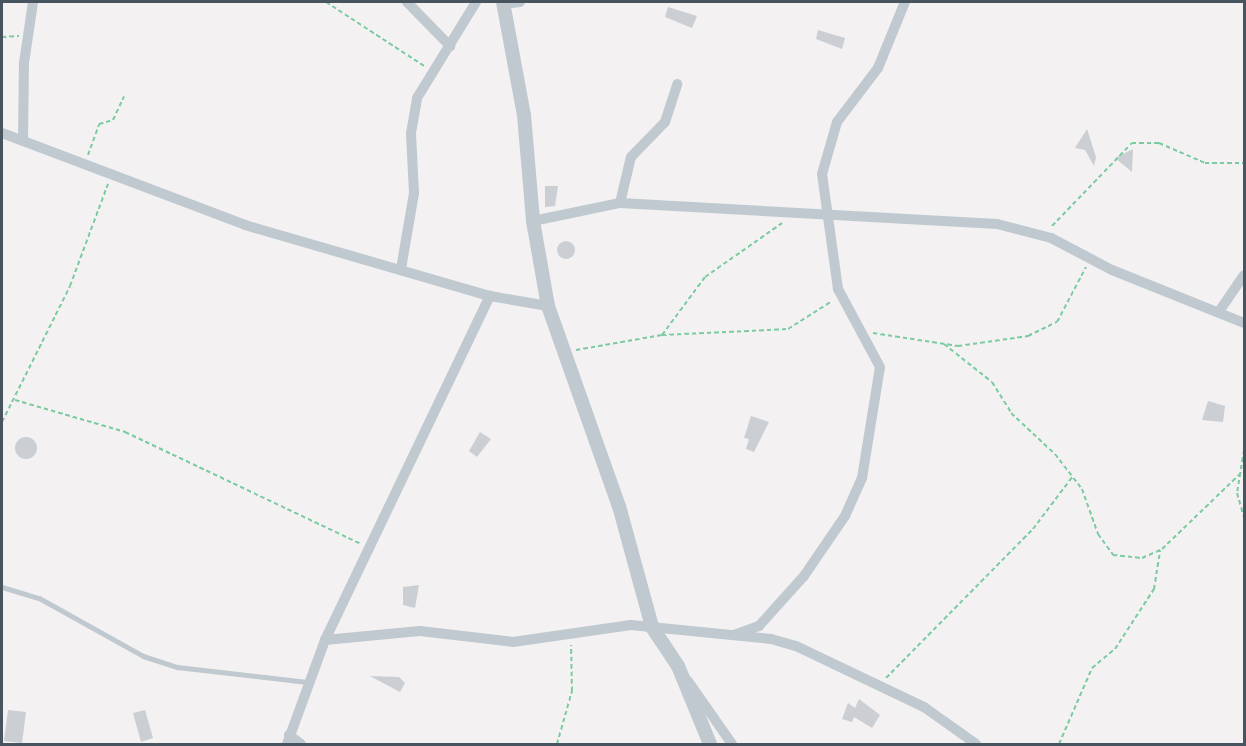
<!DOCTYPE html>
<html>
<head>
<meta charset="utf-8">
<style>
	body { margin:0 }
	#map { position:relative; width:1246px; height:746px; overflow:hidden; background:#f3f1f1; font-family:"Public Sans",sans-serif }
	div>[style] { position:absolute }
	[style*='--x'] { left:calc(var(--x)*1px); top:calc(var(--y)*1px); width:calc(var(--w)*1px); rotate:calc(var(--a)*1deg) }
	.building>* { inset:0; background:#cbced3 }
	.round { border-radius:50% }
	.path>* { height:2px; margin-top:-1px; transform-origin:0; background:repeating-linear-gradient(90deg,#7acca0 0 4.5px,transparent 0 7.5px) }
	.service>* { height:5px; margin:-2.5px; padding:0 2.5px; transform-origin:2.5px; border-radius:2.5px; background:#bfc9cf }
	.minor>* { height:10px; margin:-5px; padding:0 5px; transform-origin:5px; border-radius:5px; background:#bfc9cf }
	.tertiary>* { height:14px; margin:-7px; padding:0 7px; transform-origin:7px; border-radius:7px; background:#bfc9cf }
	span { translate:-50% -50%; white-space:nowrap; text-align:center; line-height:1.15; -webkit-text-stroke:4.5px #fff; paint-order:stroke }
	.frame { position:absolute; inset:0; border:3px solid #49555e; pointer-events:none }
</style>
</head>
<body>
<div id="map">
	<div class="building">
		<i style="clip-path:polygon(668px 7px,697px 16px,692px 28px,665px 17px)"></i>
		<i style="clip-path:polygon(818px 30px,845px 38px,842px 49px,816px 39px)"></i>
		<i style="clip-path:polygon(1087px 129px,1096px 157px,1094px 166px,1085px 150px,1075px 148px)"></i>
		<i style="clip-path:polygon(1133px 149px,1132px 172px,1115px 158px)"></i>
		<i style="clip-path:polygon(545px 186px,558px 186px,555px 206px,545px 207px)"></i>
		<i class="round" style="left:557px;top:241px;width:18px;height:18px"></i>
		<i style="clip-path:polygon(1208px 401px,1225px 406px,1223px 422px,1202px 420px)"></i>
		<i style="clip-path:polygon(751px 416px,769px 422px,754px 452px,746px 449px,749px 439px,744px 438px)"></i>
		<i style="clip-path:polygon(480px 432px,491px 439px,477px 457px,469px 451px)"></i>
		<i class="round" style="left:15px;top:437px;width:22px;height:22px"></i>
		<i style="clip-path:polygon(419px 585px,415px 608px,403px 605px,403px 587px)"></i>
		<i style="clip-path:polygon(370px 676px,399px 677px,405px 683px,400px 692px)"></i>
		<i style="clip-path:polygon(859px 699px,880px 715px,872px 728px,854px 717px,852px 722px,842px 719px,848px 703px,855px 708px)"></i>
		<i style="clip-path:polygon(8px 710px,26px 712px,22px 743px,4px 741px)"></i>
		<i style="clip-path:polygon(145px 710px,153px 738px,141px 742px,133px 713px)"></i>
	</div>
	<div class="path">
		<i style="--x:326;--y:2;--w:117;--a:33.1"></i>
		<i style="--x:2;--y:37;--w:17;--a:-3"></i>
		<i style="--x:88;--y:155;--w:33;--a:-70"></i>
		<i style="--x:99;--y:124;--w:15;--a:-16"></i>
		<i style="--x:113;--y:120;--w:26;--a:-65"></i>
		<i style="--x:1052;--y:226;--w:115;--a:-46.1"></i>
		<i style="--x:1132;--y:143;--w:27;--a:0"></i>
		<i style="--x:1159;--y:143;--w:50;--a:23.5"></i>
		<i style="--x:1205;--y:163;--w:39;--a:0"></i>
		<i style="--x:873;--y:333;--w:86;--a:8.7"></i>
		<i style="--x:958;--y:346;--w:71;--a:-8.1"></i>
		<i style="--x:1028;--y:336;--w:32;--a:-26"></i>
		<i style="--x:1057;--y:322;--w:62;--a:-62.2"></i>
		<i style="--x:662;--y:335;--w:72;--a:-53.4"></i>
		<i style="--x:705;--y:277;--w:94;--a:-35"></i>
		<i style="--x:944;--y:344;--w:61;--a:38.4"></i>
		<i style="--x:992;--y:382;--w:36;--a:58"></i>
		<i style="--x:1011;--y:413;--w:60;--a:43"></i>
		<i style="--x:1055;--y:454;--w:44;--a:52.4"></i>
		<i style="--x:1082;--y:489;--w:48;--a:70.4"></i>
		<i style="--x:1098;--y:534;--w:26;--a:54"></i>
		<i style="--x:1113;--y:555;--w:29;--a:6"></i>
		<i style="--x:1142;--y:558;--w:22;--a:-24"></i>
		<i style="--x:1162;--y:549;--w:107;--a:-43.9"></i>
		<i style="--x:576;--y:350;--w:87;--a:-9.9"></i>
		<i style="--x:662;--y:335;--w:126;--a:-2.7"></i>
		<i style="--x:788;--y:329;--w:52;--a:-32.5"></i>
		<i style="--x:15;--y:400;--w:115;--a:16.2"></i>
		<i style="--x:125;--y:432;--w:261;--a:25.4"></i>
		<i style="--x:2;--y:422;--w:152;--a:-63.4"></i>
		<i style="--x:70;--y:286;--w:109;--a:-69.6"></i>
		<i style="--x:1244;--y:450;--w:44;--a:99.2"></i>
		<i style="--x:1237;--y:493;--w:26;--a:74"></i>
		<i style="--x:886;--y:678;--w:209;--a:-45.4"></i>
		<i style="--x:1033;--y:529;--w:66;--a:-53"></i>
		<i style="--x:557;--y:744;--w:55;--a:-74.2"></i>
		<i style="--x:572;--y:691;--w:46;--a:-91.2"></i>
		<i style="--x:1059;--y:744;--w:83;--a:-66.5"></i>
		<i style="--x:1092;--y:668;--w:30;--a:-40"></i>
		<i style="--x:1115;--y:649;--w:72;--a:-57"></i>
		<i style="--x:1154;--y:589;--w:39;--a:-81"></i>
	</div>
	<div class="service">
		<i style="--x:2;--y:587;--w:39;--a:17"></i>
		<i style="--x:39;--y:598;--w:119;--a:29.1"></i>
		<i style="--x:143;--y:656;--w:36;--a:18"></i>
		<i style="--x:177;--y:667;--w:131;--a:6.6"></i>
	</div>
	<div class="minor">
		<i style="--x:407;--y:2;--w:62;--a:45.7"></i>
		<i style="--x:504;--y:4;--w:16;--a:-7"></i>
		<i style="--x:2;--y:133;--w:260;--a:20.7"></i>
		<i style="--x:245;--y:225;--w:255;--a:16.2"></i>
		<i style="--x:490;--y:296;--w:59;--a:9.8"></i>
		<i style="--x:23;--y:141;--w:78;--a:-89.3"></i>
		<i style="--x:24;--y:63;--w:62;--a:-81.6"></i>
		<i style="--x:620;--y:203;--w:47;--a:-76.6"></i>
		<i style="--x:631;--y:157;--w:49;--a:-45.8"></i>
		<i style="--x:665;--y:122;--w:40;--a:-72"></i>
		<i style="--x:533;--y:221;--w:89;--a:-11.7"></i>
		<i style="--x:620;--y:203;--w:378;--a:3.2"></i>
		<i style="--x:997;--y:224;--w:56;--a:14.5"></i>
		<i style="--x:1051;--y:238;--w:69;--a:27.7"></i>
		<i style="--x:1112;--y:270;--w:142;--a:21.9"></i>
		<i style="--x:401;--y:269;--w:77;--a:-80.3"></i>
		<i style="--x:414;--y:193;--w:60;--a:-92.9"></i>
		<i style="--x:411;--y:133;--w:36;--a:-80"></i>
		<i style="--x:417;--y:98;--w:113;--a:-58.4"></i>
		<i style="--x:1220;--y:310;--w:42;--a:-55.6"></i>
		<i style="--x:734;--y:635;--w:27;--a:-20"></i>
		<i style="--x:759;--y:626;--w:67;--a:-48"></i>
		<i style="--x:804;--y:576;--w:73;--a:-55.7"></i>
		<i style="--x:845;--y:516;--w:42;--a:-65.9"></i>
		<i style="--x:862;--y:478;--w:112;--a:-80.8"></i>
		<i style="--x:880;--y:367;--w:89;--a:-118.3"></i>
		<i style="--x:838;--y:289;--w:116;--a:-97.9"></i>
		<i style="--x:822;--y:174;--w:54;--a:-73.9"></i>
		<i style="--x:837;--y:122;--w:68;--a:-52.8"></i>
		<i style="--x:878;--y:68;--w:71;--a:-67.8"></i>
		<i style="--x:325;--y:640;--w:95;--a:-5.4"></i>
		<i style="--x:420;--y:631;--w:94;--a:6.7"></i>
		<i style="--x:513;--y:642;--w:119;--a:-8.2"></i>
		<i style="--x:631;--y:625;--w:141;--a:5.7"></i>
		<i style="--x:771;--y:639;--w:26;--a:16"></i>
		<i style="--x:796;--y:646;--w:142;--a:25.5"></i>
		<i style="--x:924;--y:707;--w:64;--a:35.4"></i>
		<i style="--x:688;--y:681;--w:77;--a:55.1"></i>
		<i style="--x:289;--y:735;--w:15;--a:37"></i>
		<i style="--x:287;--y:744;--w:111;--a:-69.9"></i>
		<i style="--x:325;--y:640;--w:382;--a:-64.4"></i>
	</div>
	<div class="tertiary">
		<i style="--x:503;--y:2;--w:115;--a:79.5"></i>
		<i style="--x:524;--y:115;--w:106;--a:85.1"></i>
		<i style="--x:533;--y:221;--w:86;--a:80"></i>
		<i style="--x:548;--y:306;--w:212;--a:70.5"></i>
		<i style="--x:619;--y:506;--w:125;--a:74.7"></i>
		<i style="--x:652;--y:627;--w:47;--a:56.3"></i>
		<i style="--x:678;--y:666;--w:84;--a:67.7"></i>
	</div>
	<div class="frame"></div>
</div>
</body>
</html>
